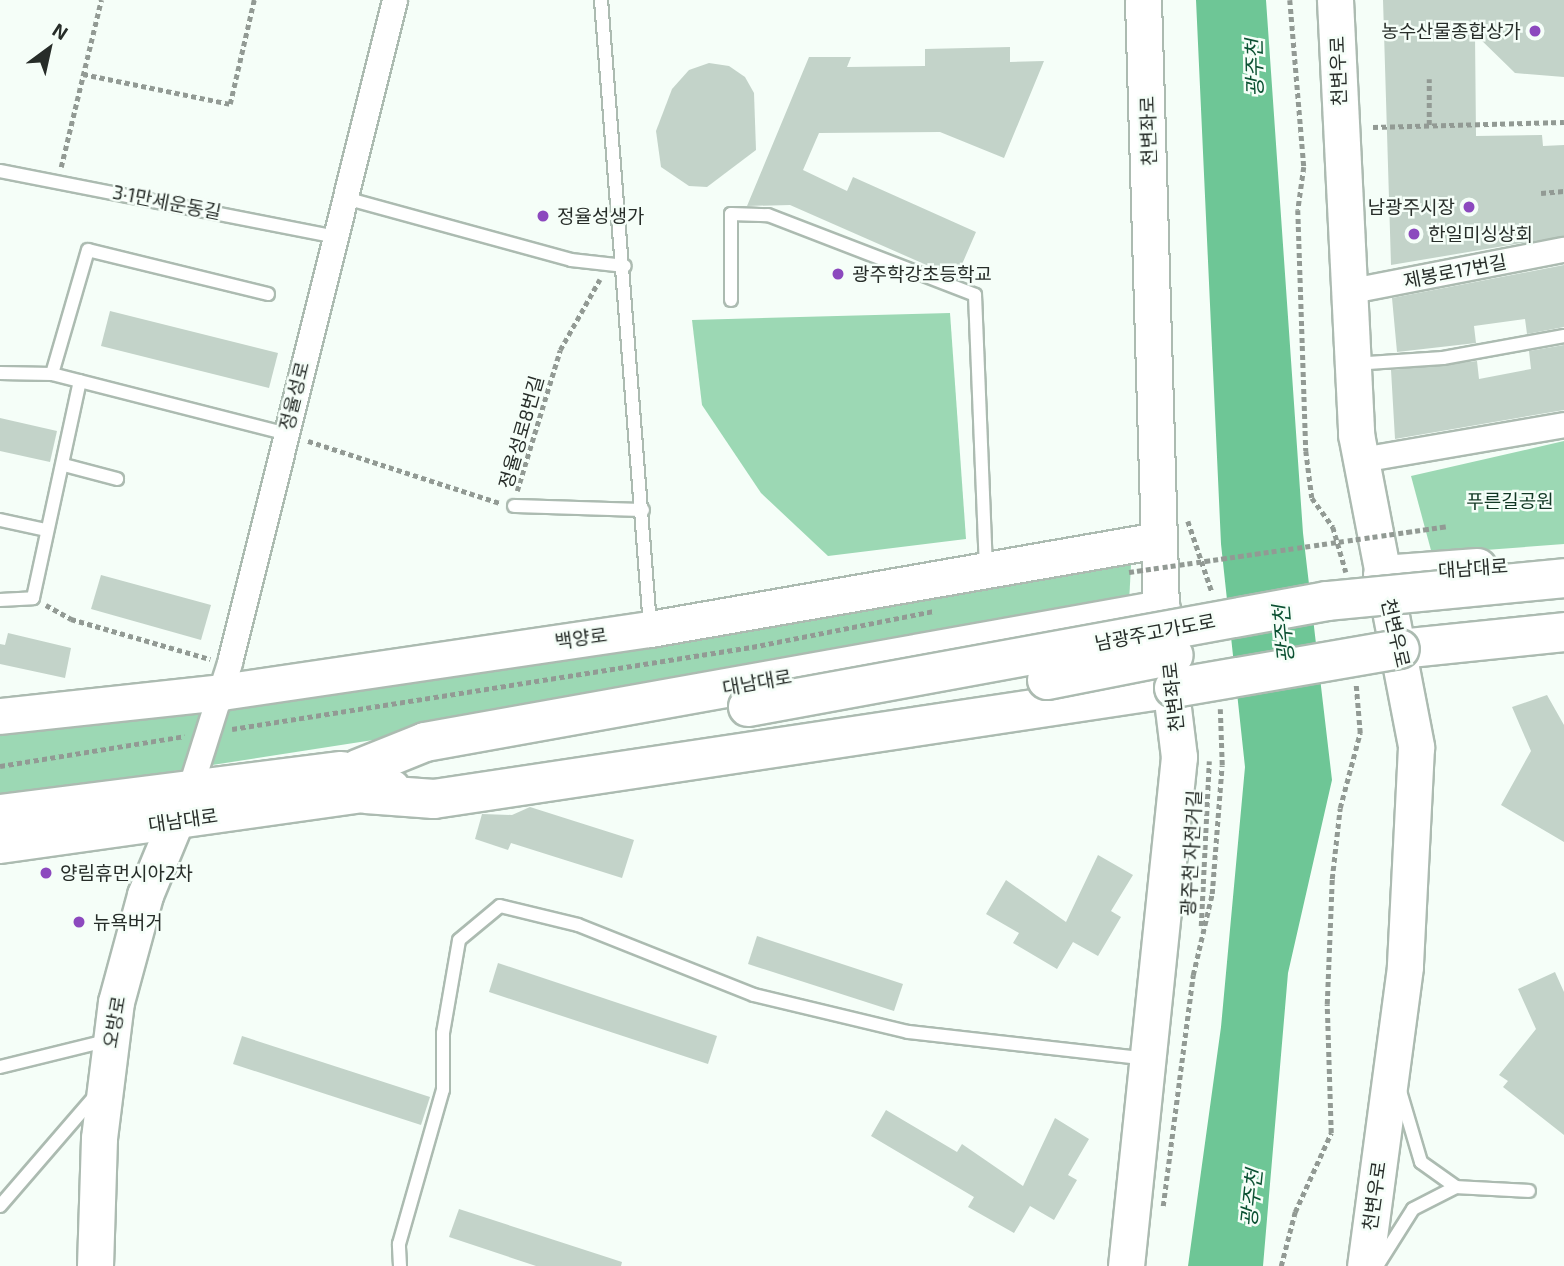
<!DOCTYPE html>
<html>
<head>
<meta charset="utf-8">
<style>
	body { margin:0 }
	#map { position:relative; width:1564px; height:1266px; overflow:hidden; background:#f5fef8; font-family:"Exo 2","Noto Sans KR",sans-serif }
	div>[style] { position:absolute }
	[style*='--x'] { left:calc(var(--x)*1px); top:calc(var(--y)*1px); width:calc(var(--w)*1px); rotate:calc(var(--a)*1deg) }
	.green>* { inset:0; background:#9cd8b4 }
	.water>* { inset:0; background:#6ec696 }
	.building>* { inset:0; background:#c3d3c9 }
	.path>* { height:4.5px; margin-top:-2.25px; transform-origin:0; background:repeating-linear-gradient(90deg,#929a94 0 5px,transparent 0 8.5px) }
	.roads { filter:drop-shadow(2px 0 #acbbb1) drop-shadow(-2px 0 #acbbb1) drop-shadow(0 2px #acbbb1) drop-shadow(0 -2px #acbbb1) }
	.lane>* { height:12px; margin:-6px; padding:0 6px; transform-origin:6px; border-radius:6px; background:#fff }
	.street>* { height:24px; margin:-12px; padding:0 12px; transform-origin:12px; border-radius:12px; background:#fff }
	.secondary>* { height:35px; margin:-17.5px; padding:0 17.5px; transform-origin:17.5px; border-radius:17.5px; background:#fff }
	.primary>* { height:38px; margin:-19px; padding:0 19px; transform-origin:19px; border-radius:19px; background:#fff }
	.path-bridge>* { height:4.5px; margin-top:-2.25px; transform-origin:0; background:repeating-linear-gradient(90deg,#929a94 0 5px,transparent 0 8.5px) }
	.bridges { filter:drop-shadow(2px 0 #acbbb1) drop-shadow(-2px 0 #acbbb1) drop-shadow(0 2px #acbbb1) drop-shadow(0 -2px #acbbb1) }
	.primary-bridge>* { height:38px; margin:-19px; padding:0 19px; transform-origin:19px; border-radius:19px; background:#fff }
	.dots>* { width:19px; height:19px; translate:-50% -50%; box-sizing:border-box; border:4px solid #f5fef8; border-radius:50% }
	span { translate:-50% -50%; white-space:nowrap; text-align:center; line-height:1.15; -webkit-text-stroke:5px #f5fef8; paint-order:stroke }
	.poi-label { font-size:19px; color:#272d29 }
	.right { translate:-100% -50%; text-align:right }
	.left { translate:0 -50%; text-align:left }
	.street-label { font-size:19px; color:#272d29 }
	.park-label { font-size:19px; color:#113723 }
	.water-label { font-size:21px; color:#0b5132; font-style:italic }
	.north { position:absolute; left:14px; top:14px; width:70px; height:70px; -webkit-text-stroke:5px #f5fef8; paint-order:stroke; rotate:33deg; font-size:19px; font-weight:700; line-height:28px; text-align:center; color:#272d29 }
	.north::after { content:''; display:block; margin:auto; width:24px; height:32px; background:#272d29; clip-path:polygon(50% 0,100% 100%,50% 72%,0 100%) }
</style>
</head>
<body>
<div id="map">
	<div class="green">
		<i style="clip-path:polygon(950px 313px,966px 539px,828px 556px,761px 493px,702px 405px,692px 320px)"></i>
		<i style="clip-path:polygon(1564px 441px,1564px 544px,1432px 554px,1411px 476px)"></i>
		<i style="clip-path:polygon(1132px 546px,1129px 603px,650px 697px,0 798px,0 727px)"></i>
	</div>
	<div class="water">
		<i style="clip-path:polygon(1196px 0,1266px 0,1303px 533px,1332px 780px,1288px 973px,1263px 1266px,1188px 1266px,1221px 1027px,1245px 767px,1221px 544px)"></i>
	</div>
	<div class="building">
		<i style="clip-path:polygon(1383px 0,1564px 0,1564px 77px,1515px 73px,1475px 34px,1476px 136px,1542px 135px,1543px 146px,1564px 145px,1564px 236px,1391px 265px)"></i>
		<i style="clip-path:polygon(1010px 47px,1010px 62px,1044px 61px,1004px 158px,940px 132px,819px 133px,803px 170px,847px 191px,853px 177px,976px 232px,956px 278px,790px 205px,747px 206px,809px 57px,851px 57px,847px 67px,925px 66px,925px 49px)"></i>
		<i style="clip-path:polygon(709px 63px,729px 66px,745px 77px,754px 93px,756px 150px,707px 187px,689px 186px,661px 167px,656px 131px,672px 89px,689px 70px)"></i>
		<i style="clip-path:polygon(1564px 265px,1564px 327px,1527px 334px,1525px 319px,1474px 326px,1476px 343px,1397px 352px,1392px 298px)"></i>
		<i style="clip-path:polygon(110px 311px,278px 353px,269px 388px,101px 346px)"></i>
		<i style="clip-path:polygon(1564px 345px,1564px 410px,1395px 439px,1391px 370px,1477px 361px,1479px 379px,1531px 369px,1529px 351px)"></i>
		<i style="clip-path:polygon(0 418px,57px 431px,50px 462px,0 451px)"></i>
		<i style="clip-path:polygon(101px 575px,211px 605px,201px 640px,91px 609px)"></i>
		<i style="clip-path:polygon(8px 633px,71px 648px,65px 678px,0 664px,0 644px,5px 645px)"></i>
		<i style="clip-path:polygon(1547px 695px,1564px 725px,1564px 842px,1501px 805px,1531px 751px,1512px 707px)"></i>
		<i style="clip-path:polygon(530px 807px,634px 840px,622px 878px,511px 843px,508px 850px,475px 839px,482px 814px,512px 815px)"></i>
		<i style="clip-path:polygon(1098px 855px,1133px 875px,1111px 911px,1121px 917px,1098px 956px,1073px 942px,1057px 969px,1013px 943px,1019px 933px,986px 914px,1006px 880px,1066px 922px)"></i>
		<i style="clip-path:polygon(757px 936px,903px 984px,894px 1011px,748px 964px)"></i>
		<i style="clip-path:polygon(498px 963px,717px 1036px,708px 1064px,489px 992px)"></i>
		<i style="clip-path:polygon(1555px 972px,1564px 992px,1564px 1135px,1503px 1087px,1508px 1081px,1499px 1075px,1536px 1029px,1518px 989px)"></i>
		<i style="clip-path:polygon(242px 1036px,430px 1097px,421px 1125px,233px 1064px)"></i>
		<i style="clip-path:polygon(886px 1110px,957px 1152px,962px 1144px,1023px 1186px,1055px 1118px,1089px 1139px,1068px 1175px,1077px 1180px,1054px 1220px,1030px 1206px,1014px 1233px,968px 1207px,974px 1197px,871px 1136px)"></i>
		<i style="clip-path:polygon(459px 1209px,622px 1262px,621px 1266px,536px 1266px,449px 1237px)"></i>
	</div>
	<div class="path">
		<i style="--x:1290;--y:0;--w:168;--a:85.2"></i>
		<i style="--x:1304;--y:167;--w:43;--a:97.9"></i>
		<i style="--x:1298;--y:210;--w:241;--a:88.1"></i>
		<i style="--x:1306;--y:451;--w:47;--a:82.7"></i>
		<i style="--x:1312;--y:498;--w:36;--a:54"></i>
		<i style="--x:1333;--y:527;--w:47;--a:73.9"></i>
		<i style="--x:83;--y:74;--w:150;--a:11.5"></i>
		<i style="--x:230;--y:104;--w:107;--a:-77"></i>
		<i style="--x:1429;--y:125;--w:46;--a:-90"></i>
		<i style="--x:1373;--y:127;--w:191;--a:-1.5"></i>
		<i style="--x:61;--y:167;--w:172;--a:-76.5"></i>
		<i style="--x:1541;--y:193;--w:23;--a:-5"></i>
		<i style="--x:308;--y:441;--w:202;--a:17.9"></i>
		<i style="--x:517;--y:491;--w:147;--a:-73"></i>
		<i style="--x:560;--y:350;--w:81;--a:-60.6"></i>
		<i style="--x:1188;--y:521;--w:75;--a:71.3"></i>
		<i style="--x:46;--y:605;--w:29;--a:29"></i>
		<i style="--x:71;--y:619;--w:145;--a:16.1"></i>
		<i style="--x:232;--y:729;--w:526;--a:-8.96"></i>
		<i style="--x:752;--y:647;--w:186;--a:-11.2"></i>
		<i style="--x:0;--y:766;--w:187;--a:-9.2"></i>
		<i style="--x:1201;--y:926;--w:165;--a:-87.2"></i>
		<i style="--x:1163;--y:1206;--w:233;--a:-82.6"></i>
		<i style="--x:1193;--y:975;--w:83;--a:-76.8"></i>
		<i style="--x:1212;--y:894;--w:129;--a:-85.6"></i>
		<i style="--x:1222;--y:765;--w:56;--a:-92"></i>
		<i style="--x:1281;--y:1266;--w:56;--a:-75.5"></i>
		<i style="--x:1295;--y:1212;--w:87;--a:-65.5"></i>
		<i style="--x:1331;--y:1133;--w:129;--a:-91.8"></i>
		<i style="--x:1327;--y:1004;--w:125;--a:-87.7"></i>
		<i style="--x:1332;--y:879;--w:71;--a:-83.6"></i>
		<i style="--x:1340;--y:808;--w:78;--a:-75.1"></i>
		<i style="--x:1360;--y:733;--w:48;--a:-94.8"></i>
	</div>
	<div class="roads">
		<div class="lane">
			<i style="--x:601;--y:0;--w:627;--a:85.52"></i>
			<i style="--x:0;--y:171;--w:341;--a:11.1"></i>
			<i style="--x:345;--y:198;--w:234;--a:15.3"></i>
			<i style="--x:571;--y:260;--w:54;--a:6.3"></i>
			<i style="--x:268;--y:294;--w:185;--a:-166.3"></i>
			<i style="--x:88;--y:250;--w:129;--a:106.2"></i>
			<i style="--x:52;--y:374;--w:239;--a:14.3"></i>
			<i style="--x:731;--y:300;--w:86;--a:-90"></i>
			<i style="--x:731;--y:214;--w:37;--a:2"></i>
			<i style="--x:768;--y:215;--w:222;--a:21.1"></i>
			<i style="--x:975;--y:295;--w:274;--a:87.7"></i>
			<i style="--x:1353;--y:364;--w:90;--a:-3.8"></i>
			<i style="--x:1443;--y:358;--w:123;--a:-10.3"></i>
			<i style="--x:0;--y:373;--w:52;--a:1.1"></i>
			<i style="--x:64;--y:465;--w:55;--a:14.8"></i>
			<i style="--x:514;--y:506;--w:129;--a:1.8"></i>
			<i style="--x:0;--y:520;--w:47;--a:12.3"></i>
			<i style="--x:0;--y:600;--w:33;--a:-3"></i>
			<i style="--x:33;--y:598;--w:222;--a:-77.8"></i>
			<i style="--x:0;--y:1067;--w:113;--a:-13.8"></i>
			<i style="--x:1456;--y:1187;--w:73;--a:3.1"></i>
			<i style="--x:0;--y:1206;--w:145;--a:-49.2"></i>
			<i style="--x:400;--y:1266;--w:22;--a:-93"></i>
			<i style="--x:399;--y:1244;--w:160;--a:-74.1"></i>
			<i style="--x:443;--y:1090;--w:57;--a:-90"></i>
			<i style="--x:443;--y:1033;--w:94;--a:-80.2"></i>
			<i style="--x:459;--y:940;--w:53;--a:-39.7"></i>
			<i style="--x:500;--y:906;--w:80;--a:13.7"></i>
			<i style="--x:578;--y:925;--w:189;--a:21.7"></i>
			<i style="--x:754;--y:995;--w:158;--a:13.5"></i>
			<i style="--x:908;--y:1032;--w:241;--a:6.4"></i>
			<i style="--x:1377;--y:1266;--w:67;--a:-57.7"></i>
			<i style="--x:1413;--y:1209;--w:48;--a:-27.1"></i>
			<i style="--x:1456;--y:1187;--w:43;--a:-144.5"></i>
			<i style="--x:1421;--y:1162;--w:74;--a:-106.5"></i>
		</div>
		<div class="street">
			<i style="--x:1347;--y:292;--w:221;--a:-11"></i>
			<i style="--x:1362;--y:460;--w:205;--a:-9.8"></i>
			<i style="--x:190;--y:790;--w:133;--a:-72.5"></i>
			<i style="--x:230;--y:663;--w:683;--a:-76.02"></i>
		</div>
		<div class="secondary">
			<i style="--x:1335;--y:0;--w:435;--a:87.2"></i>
			<i style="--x:1356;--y:434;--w:319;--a:79.1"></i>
			<i style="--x:1416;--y:747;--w:220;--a:92.9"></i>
			<i style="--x:1405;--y:967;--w:302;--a:97.6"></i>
			<i style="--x:0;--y:716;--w:223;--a:-6.2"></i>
			<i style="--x:222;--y:692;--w:433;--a:-8.4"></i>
			<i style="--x:650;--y:629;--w:516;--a:-9.94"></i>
			<i style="--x:95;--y:1266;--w:128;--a:-88.2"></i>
			<i style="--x:99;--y:1138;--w:137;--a:-82.9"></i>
			<i style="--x:116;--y:1002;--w:111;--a:-74.8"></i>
			<i style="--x:145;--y:895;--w:107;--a:-67.5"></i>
			<i style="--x:1126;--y:1266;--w:512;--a:-84.06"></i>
			<i style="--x:1179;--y:757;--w:148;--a:-97"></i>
			<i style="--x:1161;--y:610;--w:610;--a:-91.69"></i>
		</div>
		<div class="primary">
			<i style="--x:1383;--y:575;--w:95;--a:-4.2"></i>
			<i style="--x:1400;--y:649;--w:165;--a:-5.9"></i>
			<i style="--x:358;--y:769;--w:72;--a:-21.9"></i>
			<i style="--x:425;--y:742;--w:748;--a:-10.17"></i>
			<i style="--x:366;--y:794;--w:68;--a:4.2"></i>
			<i style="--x:434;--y:799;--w:748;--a:-8.53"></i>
			<i style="--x:0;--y:814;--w:344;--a:-7.2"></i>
			<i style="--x:0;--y:844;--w:395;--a:-8"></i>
		</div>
	</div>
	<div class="path-bridge">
		<i style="--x:1129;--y:572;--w:321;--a:-8.2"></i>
	</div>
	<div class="bridges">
		<div class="primary-bridge">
			<i style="--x:1047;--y:680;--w:129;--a:-11.1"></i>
			<i style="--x:1174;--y:688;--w:229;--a:-9.8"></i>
			<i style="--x:748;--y:707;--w:589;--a:-10.37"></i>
			<i style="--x:1327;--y:601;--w:238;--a:-5.5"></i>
		</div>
	</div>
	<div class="dots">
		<i style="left:1535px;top:31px;background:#8c49be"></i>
		<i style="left:1469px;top:207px;background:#8c49be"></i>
		<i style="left:543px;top:216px;background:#8c49be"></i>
		<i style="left:1414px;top:234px;background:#8c49be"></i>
		<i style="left:838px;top:274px;background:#8c49be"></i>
		<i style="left:46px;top:873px;background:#8c49be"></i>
		<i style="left:79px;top:922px;background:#8c49be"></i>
	</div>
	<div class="poi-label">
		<span class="right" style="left:1521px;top:31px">농수산물종합상가</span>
		<span class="right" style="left:1455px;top:207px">남광주시장</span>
		<span class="left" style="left:557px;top:216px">정율성생가</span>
		<span class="left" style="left:1428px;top:234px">한일미싱상회</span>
		<span class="left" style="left:852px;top:274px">광주학강초등학교</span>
		<span class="left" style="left:60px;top:873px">양림휴먼시아2차</span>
		<span class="left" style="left:93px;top:922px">뉴욕버거</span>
	</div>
	<div class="street-label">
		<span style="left:1338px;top:71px;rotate:-92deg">천변우로</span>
		<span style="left:1148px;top:131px;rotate:-92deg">천변좌로</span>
		<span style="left:167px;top:202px;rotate:11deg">3·1만세운동길</span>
		<span style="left:1455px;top:271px;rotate:-11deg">제봉로17번길</span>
		<span style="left:294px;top:396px;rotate:-76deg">정율성로</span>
		<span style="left:521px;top:432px;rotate:-74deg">정율성로8번길</span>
		<span style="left:1473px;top:568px;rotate:-4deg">대남대로</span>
		<span style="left:1155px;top:632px;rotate:-11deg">남광주고가도로</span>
		<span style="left:1396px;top:633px;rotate:77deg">천변우로</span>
		<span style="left:581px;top:638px;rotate:-8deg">백양로</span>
		<span style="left:757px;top:682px;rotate:-10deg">대남대로</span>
		<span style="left:1173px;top:697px;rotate:-96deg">천변좌로</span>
		<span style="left:183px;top:820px;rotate:-8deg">대남대로</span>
		<span style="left:1191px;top:853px;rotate:-87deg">광주천 자전거길</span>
		<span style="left:114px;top:1022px;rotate:-80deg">오방로</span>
		<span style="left:1374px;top:1196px;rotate:-82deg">천변우로</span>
	</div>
	<div class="park-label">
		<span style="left:1510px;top:501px">푸른길공원</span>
	</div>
	<div class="water-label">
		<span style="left:1254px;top:68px;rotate:-91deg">광주천</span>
		<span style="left:1283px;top:634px;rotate:-95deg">광주천</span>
		<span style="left:1251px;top:1198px;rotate:-84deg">광주천</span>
	</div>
	<div class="north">N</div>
</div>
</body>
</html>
